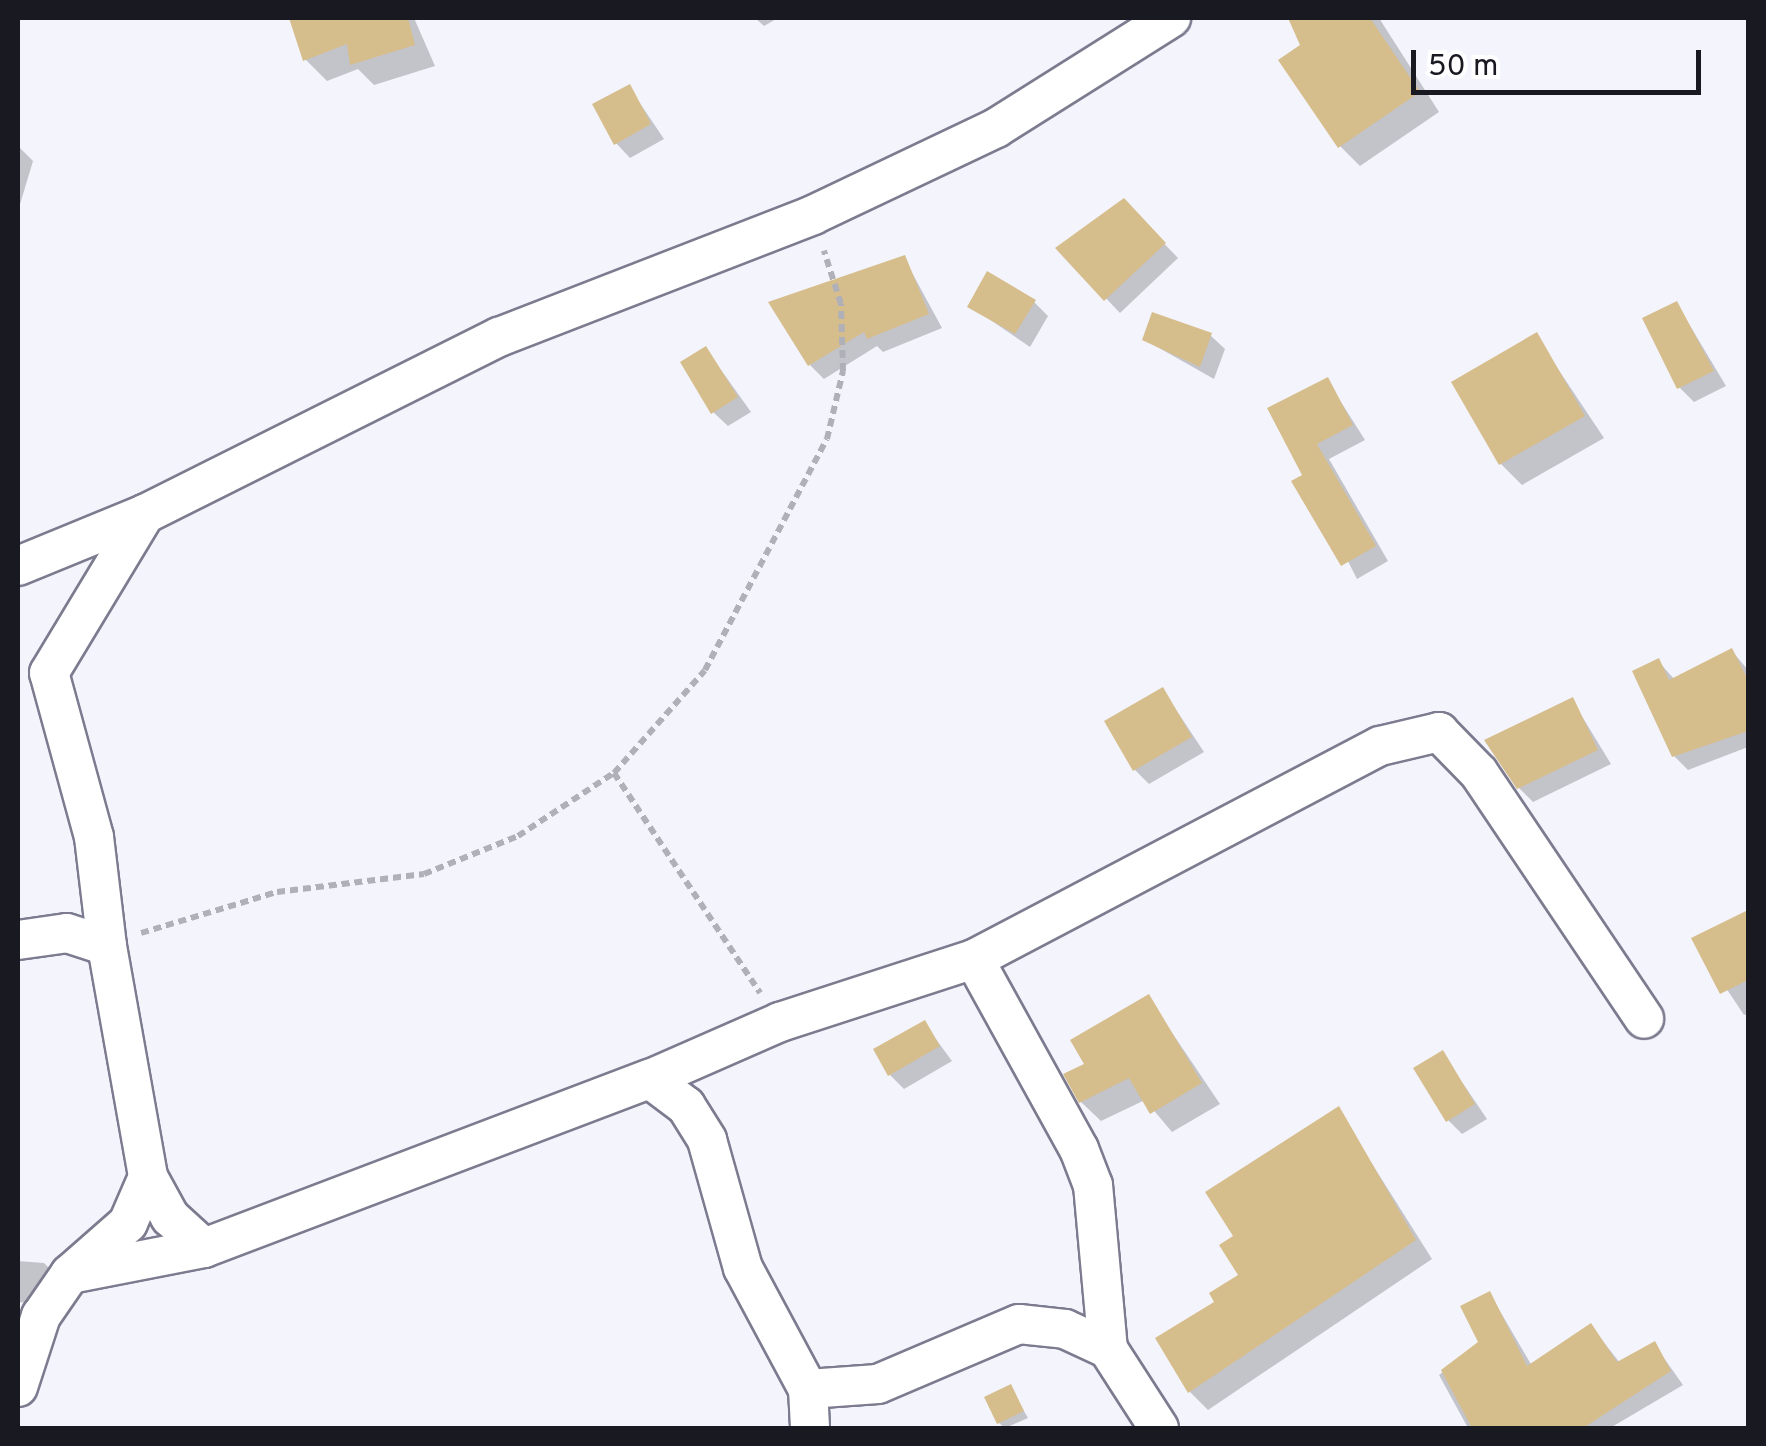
<!DOCTYPE html>
<html>
<head>
<meta charset="utf-8">
<style>
	body { margin:0 }
	#map { position:relative; width:1766px; height:1446px; overflow:hidden; background:#f4f4fd; font-family:Overpass,sans-serif }
	div>[style] { position:absolute }
	[style*='--x'] { left:calc(var(--x)*1px); top:calc(var(--y)*1px); width:calc(var(--w)*1px); rotate:calc(var(--a)*1deg) }
	.shadow>* { inset:0; background:#0003 }
	.building>* { inset:0; background:#d6bd8c }
	.path>* { height:6px; margin-top:-3px; transform-origin:0; background:repeating-linear-gradient(90deg,#b0b0b8 0 8px,transparent 0 13px) }
	.roads { filter:drop-shadow(2px 0 #7c7b8f) drop-shadow(-2px 0 #7c7b8f) drop-shadow(0 2px #7c7b8f) drop-shadow(0 -2px #7c7b8f) }
	.minor>* { height:38px; margin:-19px; padding:0 19px; transform-origin:19px; border-radius:19px; background:#fff }
	span { translate:-50% -50%; white-space:nowrap; text-align:center; line-height:1.15; -webkit-text-stroke:8px #fff; paint-order:stroke }
	.frame { position:absolute; inset:0; border:20px solid #191921; pointer-events:none }
	.scale { position:absolute; left:1411px; top:50px; width:290px; height:45px; box-sizing:border-box; border:5px solid #191921; border-top:0; padding-left:12px; font-size:30px; line-height:35px; white-space:nowrap; color:#191921; -webkit-text-stroke:8px #fff; paint-order:stroke }
</style>
</head>
<body>
<div id="map">
	<div class="shadow">
		<i style="clip-path:polygon(291px 18px,414px 18px,435px 66px,374px 85px,358px 69px,327px 81px,305px 59px)"></i>
		<i style="clip-path:polygon(755px 18px,778px 18px,764px 26px)"></i>
		<i style="clip-path:polygon(1290px 18px,1379px 18px,1439px 112px,1360px 166px,1340px 146px)"></i>
		<i style="clip-path:polygon(629px 87px,664px 139px,630px 158px,616px 143px)"></i>
		<i style="clip-path:polygon(18px 146px,33px 161px,18px 211px)"></i>
		<i style="clip-path:polygon(1123px 201px,1178px 258px,1120px 313px,1059px 249px)"></i>
		<i style="clip-path:polygon(904px 258px,942px 328px,883px 352px,877px 346px,824px 379px,810px 365px)"></i>
		<i style="clip-path:polygon(1034px 302px,1048px 316px,1030px 347px,970px 306px)"></i>
		<i style="clip-path:polygon(1677px 304px,1726px 386px,1694px 402px,1679px 387px)"></i>
		<i style="clip-path:polygon(1210px 335px,1225px 349px,1214px 379px,1145px 340px)"></i>
		<i style="clip-path:polygon(1536px 336px,1604px 438px,1522px 485px,1501px 464px)"></i>
		<i style="clip-path:polygon(706px 349px,751px 412px,728px 426px,713px 412px)"></i>
		<i style="clip-path:polygon(1327px 380px,1365px 440px,1329px 459px,1388px 561px,1357px 579px,1305px 476px)"></i>
		<i style="clip-path:polygon(1732px 651px,1748px 670px,1748px 747px,1688px 770px,1674px 756px,1658px 661px,1675px 680px)"></i>
		<i style="clip-path:polygon(1163px 690px,1204px 752px,1149px 784px,1135px 770px)"></i>
		<i style="clip-path:polygon(1572px 700px,1611px 764px,1533px 802px,1519px 788px)"></i>
		<i style="clip-path:polygon(1748px 912px,1748px 1014px,1744px 1015px,1694px 940px)"></i>
		<i style="clip-path:polygon(1148px 997px,1220px 1104px,1172px 1132px,1145px 1100px,1101px 1121px,1081px 1102px,1088px 1065px)"></i>
		<i style="clip-path:polygon(924px 1023px,952px 1061px,904px 1089px,890px 1075px)"></i>
		<i style="clip-path:polygon(1443px 1054px,1487px 1119px,1462px 1134px,1448px 1120px)"></i>
		<i style="clip-path:polygon(1338px 1110px,1432px 1259px,1208px 1410px,1190px 1392px,1218px 1303px,1242px 1276px,1237px 1237px)"></i>
		<i style="clip-path:polygon(18px 1261px,44px 1263px,58px 1277px,45px 1305px,18px 1302px)"></i>
		<i style="clip-path:polygon(1490px 1294px,1532px 1366px,1591px 1326px,1620px 1363px,1654px 1344px,1683px 1385px,1610px 1428px,1468px 1428px,1439px 1375px,1481px 1343px)"></i>
		<i style="clip-path:polygon(1010px 1387px,1028px 1418px,1005px 1428px,999px 1423px)"></i>
	</div>
	<div class="building">
		<i style="clip-path:polygon(289px 18px,408px 18px,415px 45px,350px 65px,347px 44px,303px 61px)"></i>
		<i style="clip-path:polygon(1288px 18px,1370px 18px,1420px 92px,1338px 148px,1278px 60px,1300px 45px)"></i>
		<i style="clip-path:polygon(630px 84px,651px 124px,614px 145px,592px 104px)"></i>
		<i style="clip-path:polygon(1124px 198px,1166px 243px,1104px 301px,1055px 248px)"></i>
		<i style="clip-path:polygon(905px 255px,929px 314px,867px 339px,864px 332px,808px 366px,768px 302px)"></i>
		<i style="clip-path:polygon(987px 271px,1036px 300px,1015px 334px,967px 307px)"></i>
		<i style="clip-path:polygon(1677px 301px,1714px 371px,1677px 389px,1642px 318px)"></i>
		<i style="clip-path:polygon(1152px 312px,1212px 333px,1200px 367px,1142px 340px)"></i>
		<i style="clip-path:polygon(1537px 332px,1585px 416px,1499px 465px,1451px 382px)"></i>
		<i style="clip-path:polygon(706px 346px,738px 397px,711px 414px,680px 362px)"></i>
		<i style="clip-path:polygon(1328px 377px,1353px 425px,1317px 444px,1376px 546px,1341px 566px,1291px 481px,1302px 475px,1267px 408px)"></i>
		<i style="clip-path:polygon(1732px 648px,1748px 680px,1748px 731px,1672px 757px,1632px 671px,1659px 658px,1669px 680px)"></i>
		<i style="clip-path:polygon(1163px 687px,1192px 737px,1133px 771px,1104px 721px)"></i>
		<i style="clip-path:polygon(1573px 697px,1598px 750px,1517px 789px,1484px 740px)"></i>
		<i style="clip-path:polygon(1748px 910px,1748px 980px,1720px 994px,1691px 938px)"></i>
		<i style="clip-path:polygon(1149px 994px,1202px 1083px,1150px 1114px,1129px 1078px,1079px 1103px,1063px 1074px,1084px 1064px,1070px 1040px)"></i>
		<i style="clip-path:polygon(925px 1020px,940px 1046px,888px 1076px,873px 1049px)"></i>
		<i style="clip-path:polygon(1443px 1050px,1475px 1104px,1446px 1122px,1413px 1068px)"></i>
		<i style="clip-path:polygon(1339px 1106px,1416px 1240px,1188px 1393px,1155px 1338px,1214px 1302px,1209px 1293px,1238px 1275px,1219px 1245px,1233px 1236px,1205px 1192px)"></i>
		<i style="clip-path:polygon(1490px 1291px,1527px 1366px,1591px 1323px,1617px 1362px,1655px 1341px,1671px 1371px,1583px 1428px,1472px 1428px,1441px 1370px,1478px 1342px,1460px 1306px)"></i>
		<i style="clip-path:polygon(1011px 1384px,1024px 1411px,997px 1424px,984px 1397px)"></i>
	</div>
	<div class="path">
		<i style="--x:614;--y:773;--w:264;--a:56.4"></i>
		<i style="--x:141;--y:933;--w:142;--a:-16.8"></i>
		<i style="--x:277;--y:892;--w:148;--a:-7"></i>
		<i style="--x:424;--y:874;--w:101;--a:-22"></i>
		<i style="--x:518;--y:836;--w:115;--a:-33.3"></i>
		<i style="--x:614;--y:773;--w:137;--a:-48.5"></i>
		<i style="--x:705;--y:670;--w:261;--a:-62.2"></i>
		<i style="--x:827;--y:439;--w:70;--a:-76.8"></i>
		<i style="--x:843;--y:371;--w:67;--a:-91.7"></i>
		<i style="--x:841;--y:304;--w:56;--a:-107.8"></i>
	</div>
	<div class="roads">
		<div class="minor">
			<i style="--x:18;--y:566;--w:137;--a:-22.3"></i>
			<i style="--x:145;--y:514;--w:396;--a:-26.6"></i>
			<i style="--x:499;--y:337;--w:337;--a:-21.2"></i>
			<i style="--x:813;--y:215;--w:203;--a:-25.4"></i>
			<i style="--x:996;--y:128;--w:207;--a:-32.2"></i>
			<i style="--x:18;--y:940;--w:49;--a:-8.1"></i>
			<i style="--x:67;--y:933;--w:42;--a:18"></i>
			<i style="--x:107;--y:946;--w:235;--a:79.9"></i>
			<i style="--x:148;--y:1177;--w:46;--a:61.2"></i>
			<i style="--x:170;--y:1217;--w:46;--a:42.4"></i>
			<i style="--x:107;--y:946;--w:110;--a:-96.8"></i>
			<i style="--x:94;--y:837;--w:170;--a:-105.3"></i>
			<i style="--x:49;--y:673;--w:186;--a:-58.9"></i>
			<i style="--x:974;--y:959;--w:217;--a:61.1"></i>
			<i style="--x:1079;--y:1149;--w:39;--a:69"></i>
			<i style="--x:1093;--y:1185;--w:165;--a:84.8"></i>
			<i style="--x:1108;--y:1349;--w:94;--a:57.2"></i>
			<i style="--x:650;--y:1079;--w:142;--a:-23.7"></i>
			<i style="--x:780;--y:1022;--w:204;--a:-18"></i>
			<i style="--x:974;--y:959;--w:458;--a:-27.7"></i>
			<i style="--x:1380;--y:746;--w:61;--a:-13.3"></i>
			<i style="--x:1439;--y:732;--w:57;--a:45.7"></i>
			<i style="--x:1479;--y:773;--w:296;--a:56.1"></i>
			<i style="--x:70;--y:1274;--w:136;--a:-11"></i>
			<i style="--x:204;--y:1248;--w:477;--a:-20.8"></i>
			<i style="--x:650;--y:1079;--w:45;--a:36.9"></i>
			<i style="--x:686;--y:1106;--w:40;--a:58"></i>
			<i style="--x:707;--y:1140;--w:133;--a:74.3"></i>
			<i style="--x:743;--y:1268;--w:137;--a:61.8"></i>
			<i style="--x:808;--y:1389;--w:70;--a:-4.1"></i>
			<i style="--x:878;--y:1384;--w:153;--a:-23.1"></i>
			<i style="--x:1019;--y:1324;--w:46;--a:6.2"></i>
			<i style="--x:1065;--y:1329;--w:47;--a:24.9"></i>
			<i style="--x:18;--y:1387;--w:75;--a:-72.1"></i>
			<i style="--x:41;--y:1316;--w:51;--a:-55.4"></i>
			<i style="--x:70;--y:1274;--w:77;--a:-41.3"></i>
			<i style="--x:128;--y:1223;--w:50;--a:-66.5"></i>
			<i style="--x:808;--y:1389;--w:39;--a:87"></i>
		</div>
	</div>
	<div class="frame"></div>
	<div class="scale">50 m</div>
</div>
</body>
</html>
